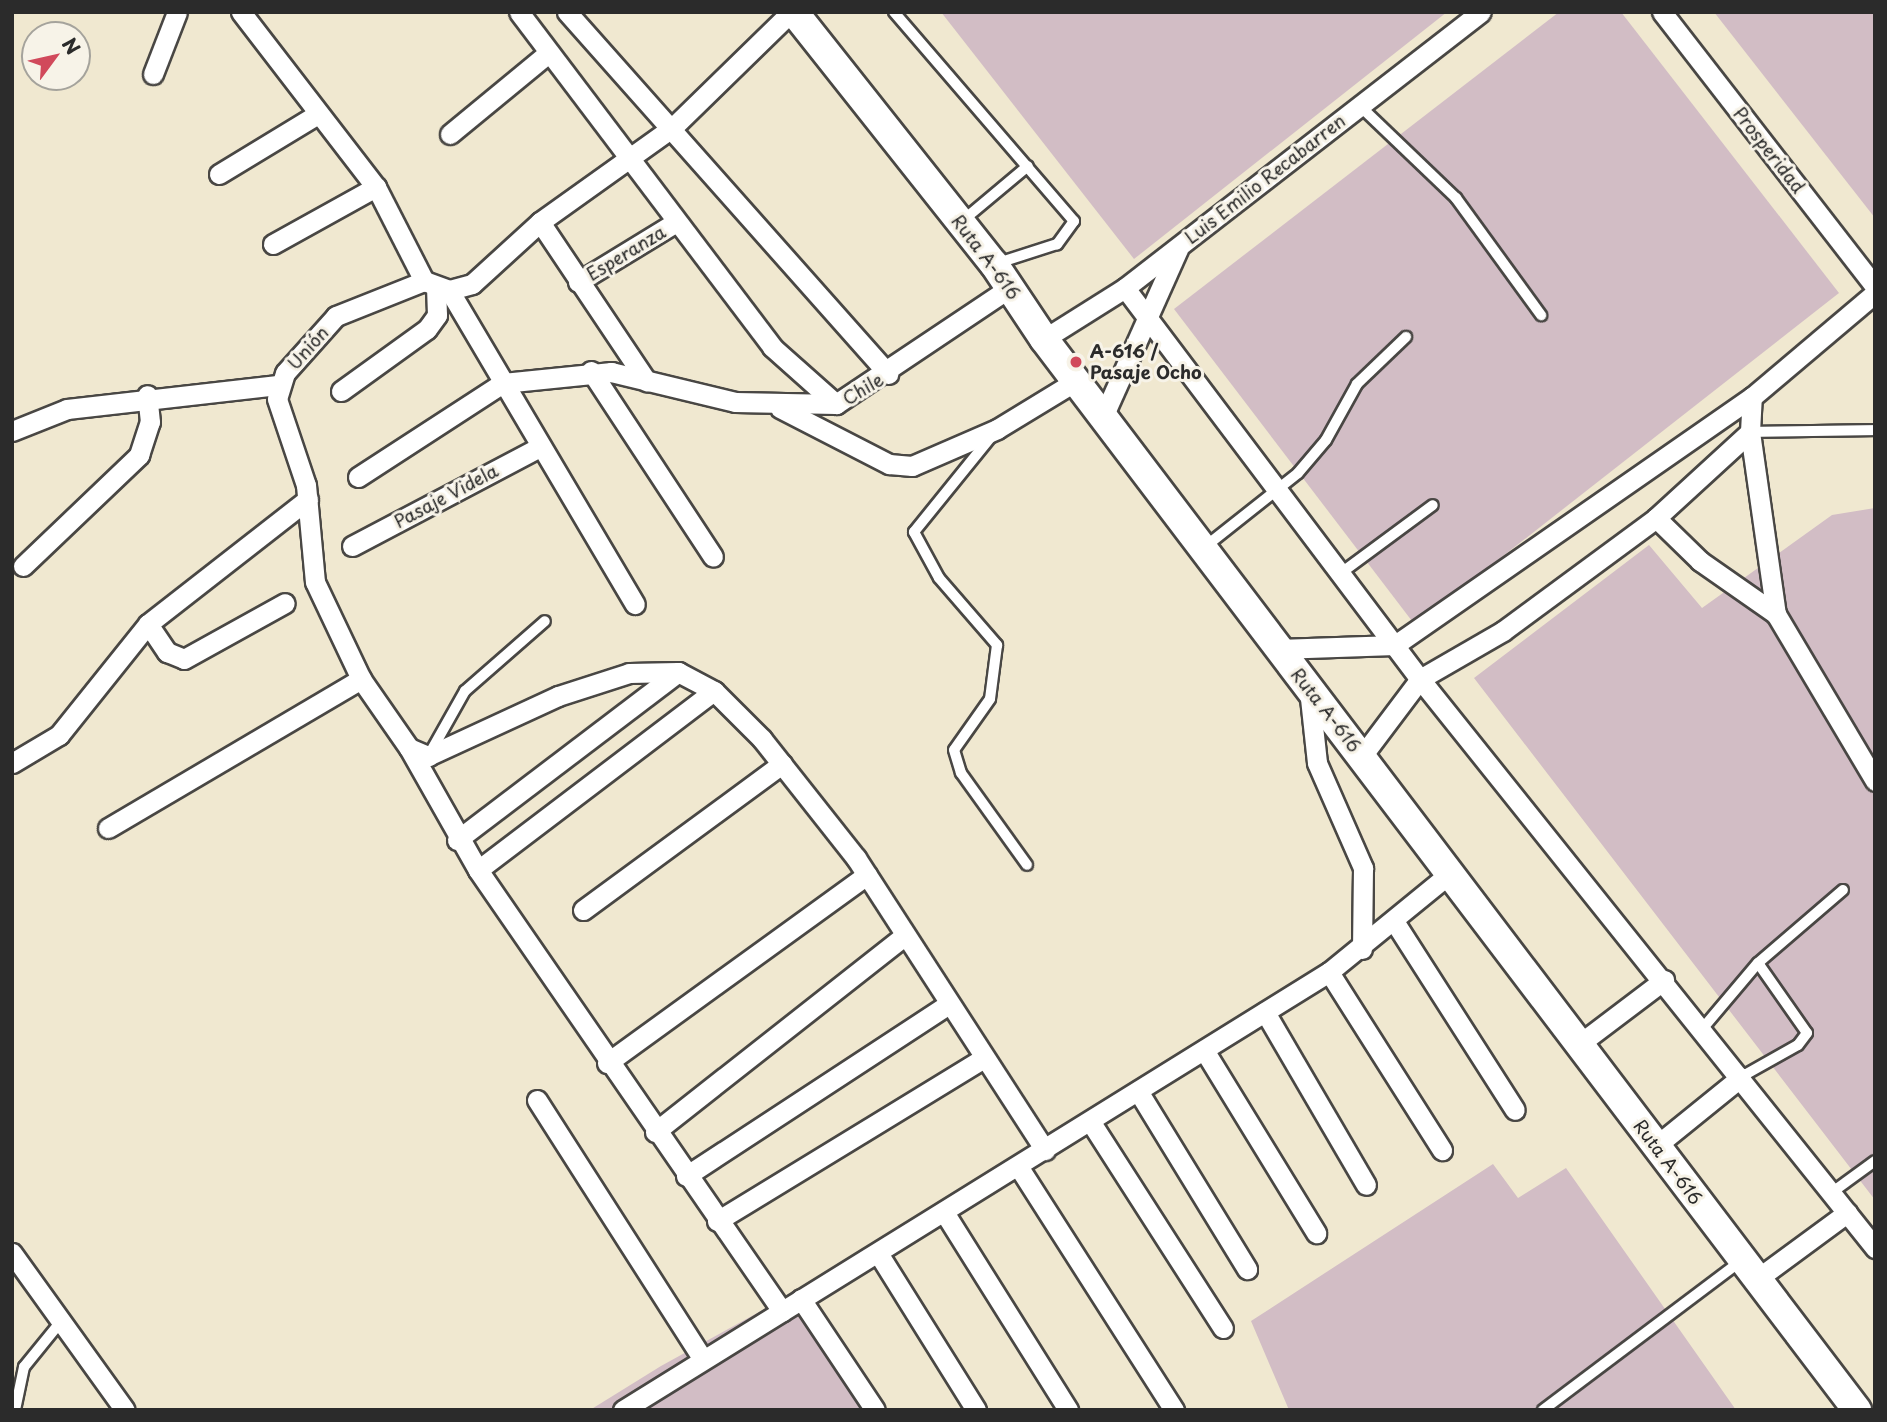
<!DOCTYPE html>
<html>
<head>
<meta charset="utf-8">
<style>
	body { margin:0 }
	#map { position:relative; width:1887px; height:1422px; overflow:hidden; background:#f0e8d0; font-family:"Playpen Sans",sans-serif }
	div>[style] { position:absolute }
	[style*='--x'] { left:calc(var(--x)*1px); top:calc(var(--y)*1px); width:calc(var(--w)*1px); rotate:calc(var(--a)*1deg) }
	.industrial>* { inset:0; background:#d2bdc5 }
	.roads { filter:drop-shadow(2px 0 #494744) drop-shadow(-2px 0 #494744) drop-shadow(0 2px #494744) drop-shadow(0 -2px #494744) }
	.service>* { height:10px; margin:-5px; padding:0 5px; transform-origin:5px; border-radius:5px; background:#fff }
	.minor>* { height:19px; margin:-9.5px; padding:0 9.5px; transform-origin:9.5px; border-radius:9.5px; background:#fff }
	.secondary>* { height:28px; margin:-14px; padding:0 14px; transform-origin:14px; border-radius:14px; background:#fff }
	.dots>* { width:19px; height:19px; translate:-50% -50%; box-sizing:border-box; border:4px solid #f7f3e8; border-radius:50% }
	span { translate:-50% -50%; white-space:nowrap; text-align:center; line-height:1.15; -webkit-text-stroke:6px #f7f3e8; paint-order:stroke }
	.street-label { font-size:18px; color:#2b2b2b }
	.poi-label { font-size:18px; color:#2b2b2b; font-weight:700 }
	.left { translate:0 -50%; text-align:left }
	.frame { position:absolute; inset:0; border:14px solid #2b2b2b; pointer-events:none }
	.north { position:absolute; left:21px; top:21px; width:70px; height:70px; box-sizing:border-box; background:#f7f3e8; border:2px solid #a5a39c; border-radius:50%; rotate:57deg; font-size:19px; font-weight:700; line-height:28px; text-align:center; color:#2b2b2b }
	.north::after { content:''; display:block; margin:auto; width:24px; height:32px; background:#d1495b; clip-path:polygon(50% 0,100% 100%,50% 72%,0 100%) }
</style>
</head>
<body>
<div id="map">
	<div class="industrial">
		<i style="clip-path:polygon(941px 12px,1447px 12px,1134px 259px)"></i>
		<i style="clip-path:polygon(1559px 12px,1621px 12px,1839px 293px,1415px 625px,1174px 309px)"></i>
		<i style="clip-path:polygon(1714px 12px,1875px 12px,1875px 218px)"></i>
		<i style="clip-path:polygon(1875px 508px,1875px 1200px,1474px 678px,1649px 545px,1702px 608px,1832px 515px)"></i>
		<i style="clip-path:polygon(1493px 1164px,1518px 1198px,1566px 1168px,1736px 1410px,1289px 1410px,1251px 1321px)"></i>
		<i style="clip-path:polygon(797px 1291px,874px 1410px,590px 1410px,661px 1366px)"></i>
	</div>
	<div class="roads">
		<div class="service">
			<i style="--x:894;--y:12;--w:276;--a:49.3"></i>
			<i style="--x:1074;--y:221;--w:29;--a:126"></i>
			<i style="--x:1057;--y:244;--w:62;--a:162.1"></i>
			<i style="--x:1360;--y:106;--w:133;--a:43.8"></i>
			<i style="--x:1456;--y:198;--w:145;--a:54"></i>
			<i style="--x:961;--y:222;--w:87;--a:-39.9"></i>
			<i style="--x:1750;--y:432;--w:125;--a:-0.9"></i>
			<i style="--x:990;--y:438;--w:121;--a:129"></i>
			<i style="--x:914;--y:532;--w:52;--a:61.5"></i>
			<i style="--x:939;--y:578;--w:89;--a:49.1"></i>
			<i style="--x:997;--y:645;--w:54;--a:97.4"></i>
			<i style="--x:990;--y:699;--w:62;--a:125.2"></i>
			<i style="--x:954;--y:750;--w:24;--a:73"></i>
			<i style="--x:961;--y:773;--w:113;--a:54.3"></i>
			<i style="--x:1206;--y:546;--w:117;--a:-38.4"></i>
			<i style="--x:1298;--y:473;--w:43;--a:-49.7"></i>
			<i style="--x:1326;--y:440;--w:64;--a:-61"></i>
			<i style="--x:1357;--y:384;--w:68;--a:-43.8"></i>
			<i style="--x:1341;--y:573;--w:114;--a:-36.5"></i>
			<i style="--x:430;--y:753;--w:71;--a:-60.6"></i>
			<i style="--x:465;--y:691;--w:106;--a:-41.2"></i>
			<i style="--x:1703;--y:1028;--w:85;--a:-49.8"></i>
			<i style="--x:1758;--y:963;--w:112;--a:-40.7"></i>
			<i style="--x:1741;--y:1077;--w:65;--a:-29.3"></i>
			<i style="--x:1798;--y:1045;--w:15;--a:-53"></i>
			<i style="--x:1807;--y:1033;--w:85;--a:-125"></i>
			<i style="--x:1831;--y:1193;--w:54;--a:-36"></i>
			<i style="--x:15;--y:1410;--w:44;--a:-78.2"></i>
			<i style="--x:24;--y:1367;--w:62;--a:-50.9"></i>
			<i style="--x:1543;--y:1410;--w:249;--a:-37"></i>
		</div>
		<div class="minor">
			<i style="--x:241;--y:12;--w:221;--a:52.4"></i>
			<i style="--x:376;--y:187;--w:106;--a:62.9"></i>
			<i style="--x:519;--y:12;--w:420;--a:52.9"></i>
			<i style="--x:772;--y:347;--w:86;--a:41.7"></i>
			<i style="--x:567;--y:12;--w:484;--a:48.4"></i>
			<i style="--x:791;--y:12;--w:165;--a:135.7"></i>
			<i style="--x:673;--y:127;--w:163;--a:144.5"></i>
			<i style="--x:540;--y:222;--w:92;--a:137.6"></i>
			<i style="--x:472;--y:284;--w:24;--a:165"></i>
			<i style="--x:449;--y:290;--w:27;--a:-160"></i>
			<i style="--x:424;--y:281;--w:95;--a:158.3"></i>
			<i style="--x:336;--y:316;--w:76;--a:131.8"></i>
			<i style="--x:285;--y:373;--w:27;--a:107"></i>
			<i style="--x:277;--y:399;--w:91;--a:71.4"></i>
			<i style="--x:306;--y:485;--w:97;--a:84.7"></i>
			<i style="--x:315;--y:582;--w:107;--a:64.6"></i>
			<i style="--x:361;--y:679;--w:84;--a:55.2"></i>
			<i style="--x:409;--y:748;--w:21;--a:23"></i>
			<i style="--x:428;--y:756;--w:143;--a:-24.8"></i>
			<i style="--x:558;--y:696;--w:75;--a:-17.9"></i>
			<i style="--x:629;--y:673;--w:49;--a:-1.2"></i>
			<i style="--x:678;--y:672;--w:41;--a:27.8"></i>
			<i style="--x:714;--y:691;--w:68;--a:45"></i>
			<i style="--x:762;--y:739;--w:152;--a:51.7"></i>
			<i style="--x:856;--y:858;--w:348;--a:57.1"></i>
			<i style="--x:1662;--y:12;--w:348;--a:52.2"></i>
			<i style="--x:153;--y:74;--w:66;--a:-68.8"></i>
			<i style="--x:450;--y:134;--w:124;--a:-39.5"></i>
			<i style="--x:219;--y:174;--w:114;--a:-31.3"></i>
			<i style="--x:540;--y:222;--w:192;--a:56.2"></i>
			<i style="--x:273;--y:244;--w:118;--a:-29"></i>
			<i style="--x:578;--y:282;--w:111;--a:-31.4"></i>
			<i style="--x:1125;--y:288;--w:490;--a:53"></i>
			<i style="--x:1420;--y:679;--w:729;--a:51.35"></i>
			<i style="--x:449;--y:290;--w:365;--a:59.4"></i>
			<i style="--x:1044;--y:339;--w:96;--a:-32.2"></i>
			<i style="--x:1125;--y:288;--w:450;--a:-37.8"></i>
			<i style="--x:591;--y:371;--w:222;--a:56.7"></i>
			<i style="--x:341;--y:391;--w:106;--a:-35.8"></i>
			<i style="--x:427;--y:329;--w:17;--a:-54"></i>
			<i style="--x:437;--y:315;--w:26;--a:-92"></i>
			<i style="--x:780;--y:408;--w:123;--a:27.2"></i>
			<i style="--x:889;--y:464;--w:23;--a:5"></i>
			<i style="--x:912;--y:466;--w:93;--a:-23.5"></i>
			<i style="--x:997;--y:429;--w:92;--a:-31.3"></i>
			<i style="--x:1103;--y:417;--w:184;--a:-65.9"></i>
			<i style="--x:12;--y:431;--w:59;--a:-21.8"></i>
			<i style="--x:67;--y:409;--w:212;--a:-6.5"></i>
			<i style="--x:1750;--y:432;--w:184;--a:81.9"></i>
			<i style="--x:1776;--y:614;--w:194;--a:59.3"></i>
			<i style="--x:358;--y:477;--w:173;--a:-33"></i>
			<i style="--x:503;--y:383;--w:109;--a:-5.8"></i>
			<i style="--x:611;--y:372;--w:128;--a:13.6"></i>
			<i style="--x:735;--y:402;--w:101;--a:1.1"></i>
			<i style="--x:836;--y:404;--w:211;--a:-33.8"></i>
			<i style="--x:1656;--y:518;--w:62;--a:44.3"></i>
			<i style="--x:1700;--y:561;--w:93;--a:34.9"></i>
			<i style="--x:352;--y:546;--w:212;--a:-27.8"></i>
			<i style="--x:23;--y:566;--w:161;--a:-43.7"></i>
			<i style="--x:139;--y:455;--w:35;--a:-72"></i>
			<i style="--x:150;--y:422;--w:27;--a:-96"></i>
			<i style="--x:148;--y:624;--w:34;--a:56"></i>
			<i style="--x:167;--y:652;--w:18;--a:22"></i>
			<i style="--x:184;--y:659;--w:115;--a:-29"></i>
			<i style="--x:1278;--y:649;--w:117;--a:-2"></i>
			<i style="--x:1395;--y:645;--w:435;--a:-34.8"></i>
			<i style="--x:1752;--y:397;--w:161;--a:-40.2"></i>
			<i style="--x:1309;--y:689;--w:74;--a:83.8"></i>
			<i style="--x:1317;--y:763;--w:115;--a:66.3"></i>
			<i style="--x:1363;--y:868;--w:81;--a:90.7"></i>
			<i style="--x:409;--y:748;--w:140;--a:60.5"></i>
			<i style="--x:478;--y:870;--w:536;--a:55.42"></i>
			<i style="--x:1362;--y:756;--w:96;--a:-53"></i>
			<i style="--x:1420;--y:679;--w:96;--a:-30"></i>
			<i style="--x:1503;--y:631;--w:190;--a:-36.4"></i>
			<i style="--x:1656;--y:518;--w:127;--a:-42.5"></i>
			<i style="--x:1750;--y:432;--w:35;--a:-87"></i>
			<i style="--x:12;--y:763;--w:55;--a:-30.8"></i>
			<i style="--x:59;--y:735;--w:142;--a:-51.3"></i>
			<i style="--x:148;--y:624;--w:203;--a:-38"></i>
			<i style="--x:108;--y:828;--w:294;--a:-30.5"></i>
			<i style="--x:457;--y:840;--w:278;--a:-37.2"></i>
			<i style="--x:478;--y:870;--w:296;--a:-37.2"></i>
			<i style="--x:583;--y:910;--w:247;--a:-36.3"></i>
			<i style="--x:1394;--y:921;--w:224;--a:57.4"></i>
			<i style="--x:1329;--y:972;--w:211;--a:57.6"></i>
			<i style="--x:1265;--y:1012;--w:200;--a:59.7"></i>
			<i style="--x:1578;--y:1045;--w:108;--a:-37.1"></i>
			<i style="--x:1204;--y:1050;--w:215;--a:58.5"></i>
			<i style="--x:607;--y:1063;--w:321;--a:-35.9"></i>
			<i style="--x:1138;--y:1091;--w:209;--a:58.5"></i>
			<i style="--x:537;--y:1100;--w:308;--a:57.4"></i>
			<i style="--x:1090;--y:1121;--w:246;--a:57.3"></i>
			<i style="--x:655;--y:1132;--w:317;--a:-38.2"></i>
			<i style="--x:1656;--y:1146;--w:109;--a:-39.1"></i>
			<i style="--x:1018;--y:1166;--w:290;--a:57.4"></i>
			<i style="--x:686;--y:1176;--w:314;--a:-33.2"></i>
			<i style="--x:944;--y:1212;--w:234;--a:57.9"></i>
			<i style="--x:717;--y:1221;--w:311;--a:-31.4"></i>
			<i style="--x:12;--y:1253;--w:193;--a:54.3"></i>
			<i style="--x:878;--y:1253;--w:185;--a:58"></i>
			<i style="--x:1757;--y:1279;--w:112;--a:-36.3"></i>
			<i style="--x:801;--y:1299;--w:133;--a:56.3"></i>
			<i style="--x:623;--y:1410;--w:831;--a:-31.82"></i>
			<i style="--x:1329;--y:972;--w:154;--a:-39.2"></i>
		</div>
		<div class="secondary">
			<i style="--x:794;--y:12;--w:322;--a:51.6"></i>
			<i style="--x:994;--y:264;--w:90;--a:56.3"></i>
			<i style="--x:1044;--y:339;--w:1345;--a:52.8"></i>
		</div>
	</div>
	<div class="dots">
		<i style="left:1076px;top:362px;background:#d1495b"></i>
	</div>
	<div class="street-label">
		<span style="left:1769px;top:150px;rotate:52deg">Prosperidad</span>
		<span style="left:1265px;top:179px;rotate:-38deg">Luis Emilio Recabarren</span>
		<span style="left:626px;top:253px;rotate:-31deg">Esperanza</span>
		<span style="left:986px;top:257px;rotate:53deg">Ruta A-616</span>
		<span style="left:308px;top:348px;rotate:-48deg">Unión</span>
		<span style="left:863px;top:389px;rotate:-31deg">Chile</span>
		<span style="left:446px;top:496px;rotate:-28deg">Pasaje Videla</span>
		<span style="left:1326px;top:710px;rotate:52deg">Ruta A-616</span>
		<span style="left:1668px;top:1162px;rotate:53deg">Ruta A-616</span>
	</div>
	<div class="poi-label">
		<span class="left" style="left:1090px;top:362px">A-616 /<br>Pasaje Ocho</span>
	</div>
	<div class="frame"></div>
	<div class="north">N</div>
</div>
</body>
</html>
